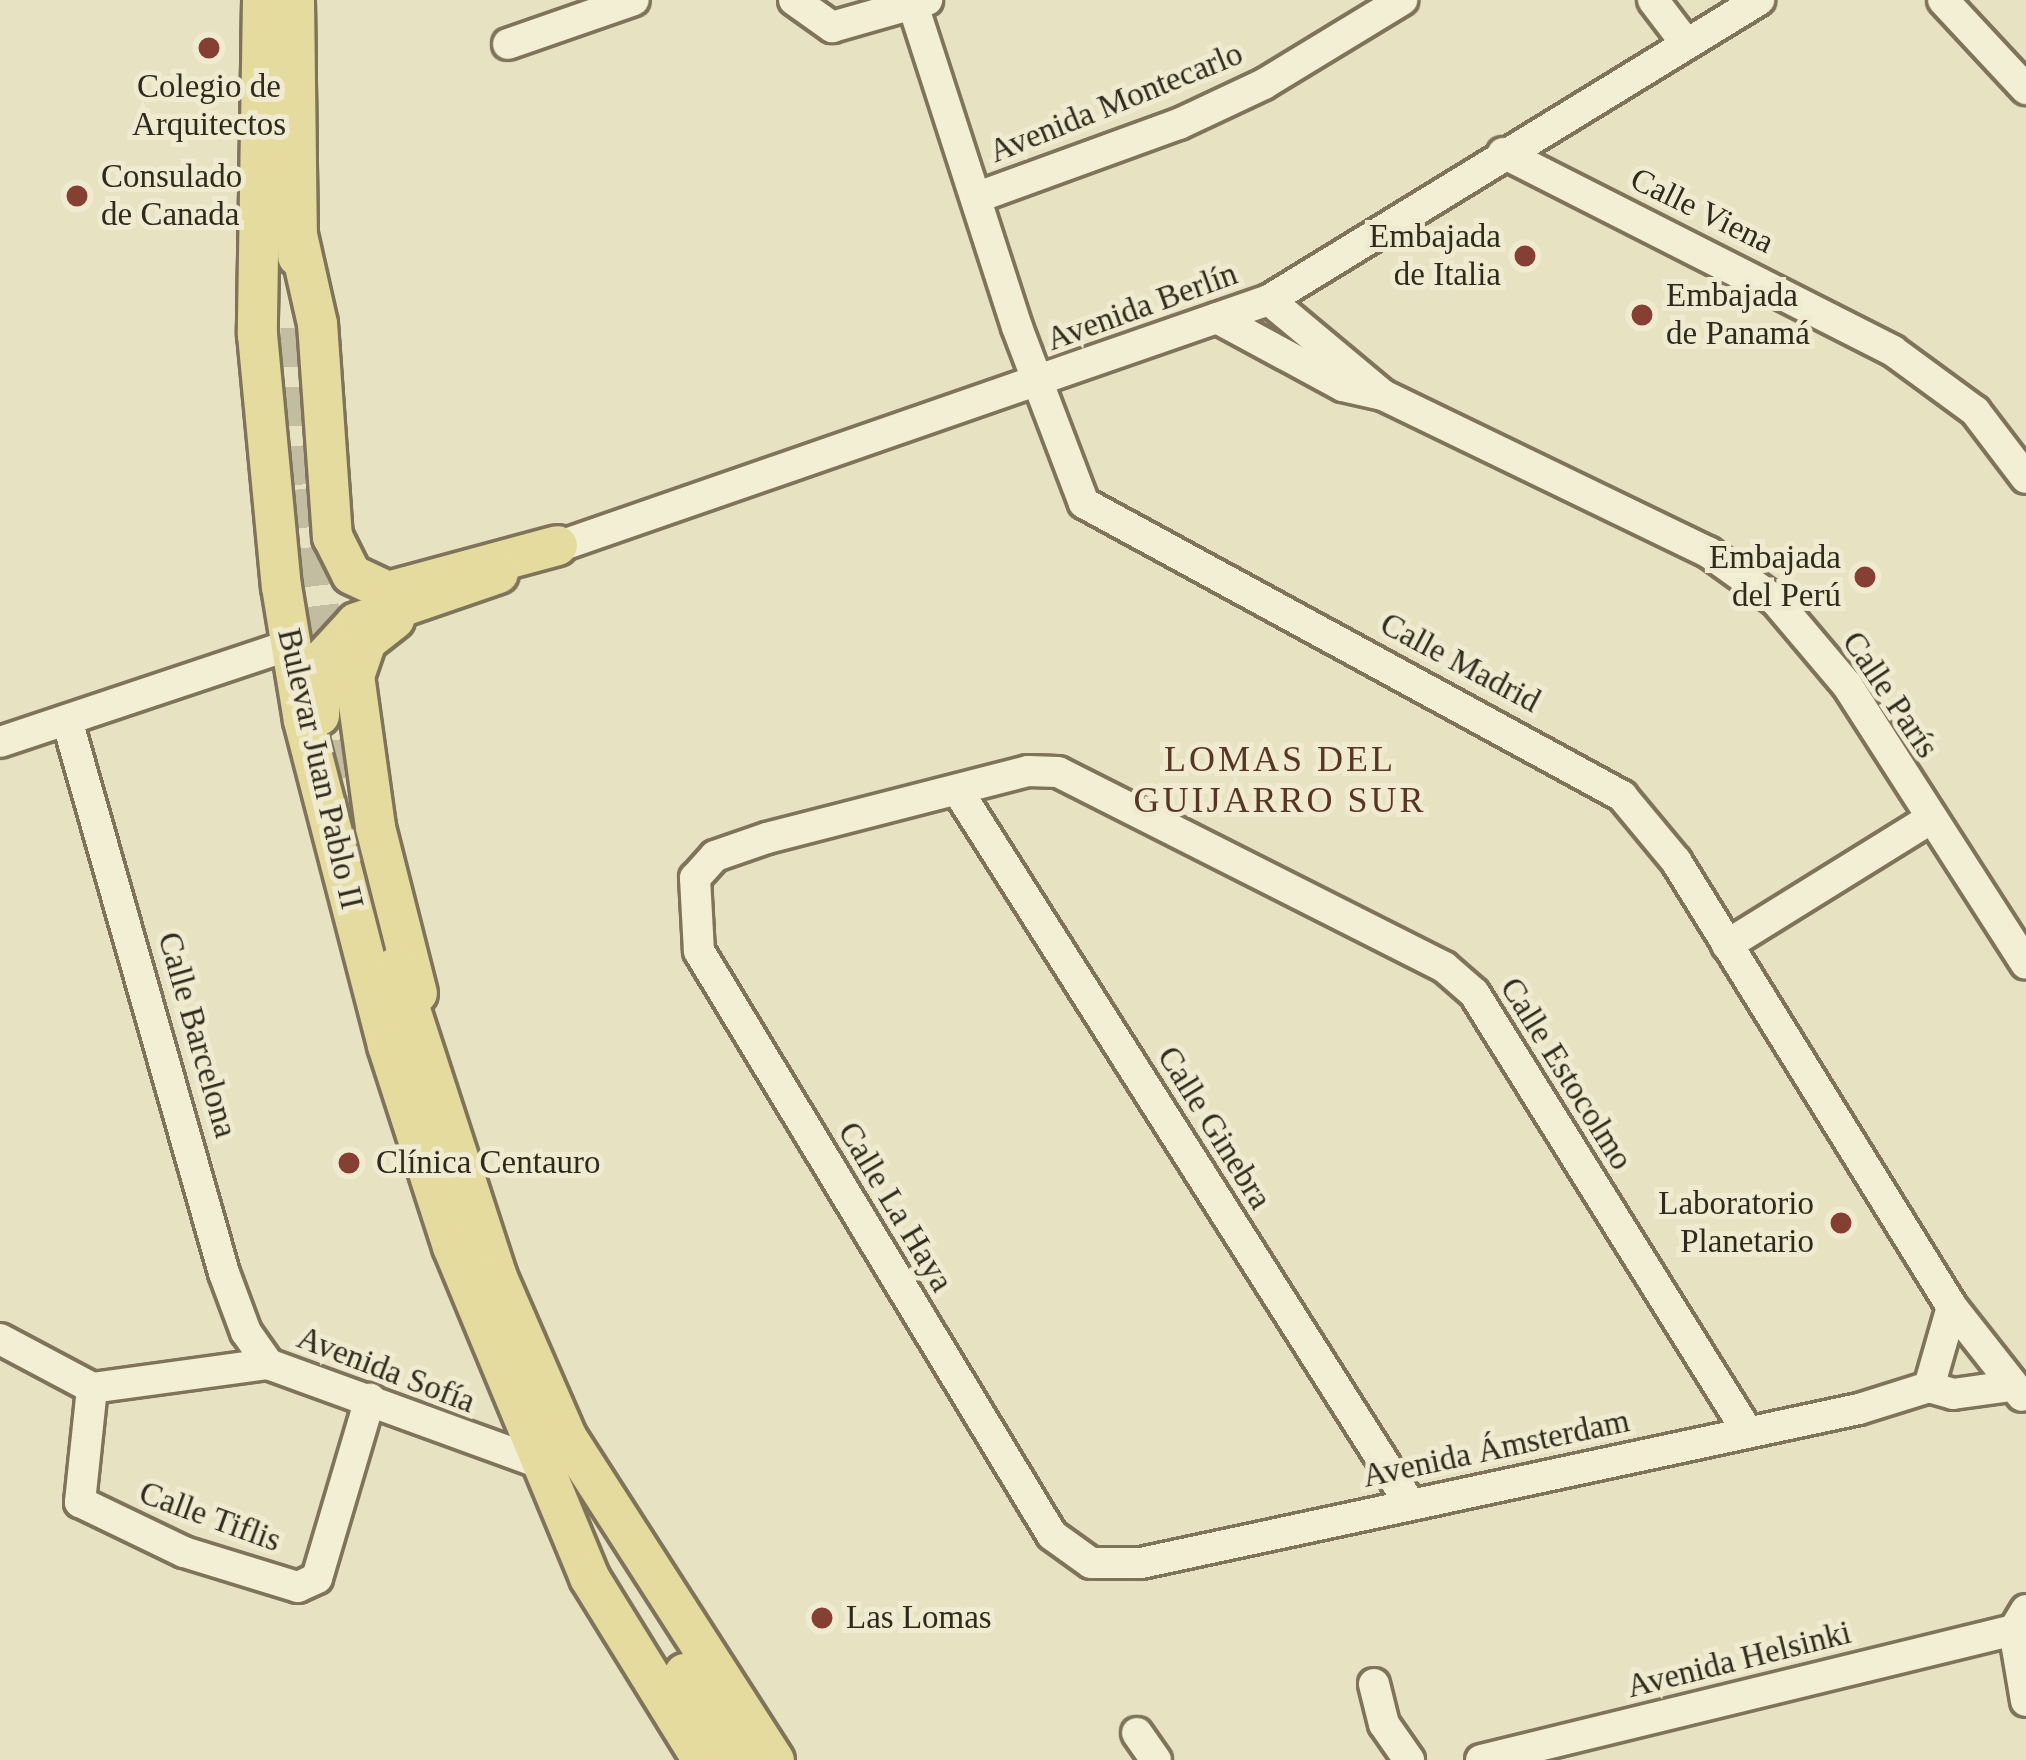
<!DOCTYPE html>
<html>
<head>
<meta charset="utf-8">
<style>
	body { margin:0 }
	#map { position:relative; width:2026px; height:1760px; overflow:hidden; background:#e7e2c2; font-family:"Times New Roman",serif }
	div>[style] { position:absolute }
	[style*='--x'] { left:calc(var(--x)*1px); top:calc(var(--y)*1px); width:calc(var(--w)*1px); rotate:calc(var(--a)*1deg) }
	.major-tunnel>* { height:39px; margin-top:-19.5px; transform-origin:0; background:repeating-linear-gradient(90deg,#c2bda1 0 39px,transparent 0 59px) }
	.roads { filter:drop-shadow(3px 0 #7f735b) drop-shadow(-3px 0 #7f735b) drop-shadow(0 3px #7f735b) drop-shadow(0 -3px #7f735b) }
	.minor>* { height:30px; margin:-15px; padding:0 15px; transform-origin:15px; border-radius:15px; background:#f3efd4 }
	.major>* { height:39px; margin:-19.5px; padding:0 19.5px; transform-origin:19.5px; border-radius:19.5px; background:#e6db9e }
	.dots>* { width:33px; height:33px; translate:-50% -50%; box-sizing:border-box; border:6px solid #f0ebd0; border-radius:50% }
	span { translate:-50% -50%; white-space:nowrap; text-align:center; line-height:1.15; -webkit-text-stroke:10px #f0ebd0; paint-order:stroke }
	.poi-label { font-size:33px; color:#302a1e }
	.left { translate:0 -50%; text-align:left }
	.right { translate:-100% -50%; text-align:right }
	.street-label { font-size:33px; color:#302a1e }
	.neighbourhood-label { font-size:36px; color:#573623; letter-spacing:3px }
</style>
</head>
<body>
<div id="map">
	<div class="major-tunnel">
		<i style="--x:300;--y:327;--w:161;--a:88.2"></i>
		<i style="--x:305;--y:488;--w:194;--a:83.2"></i>
		<i style="--x:328;--y:681;--w:115;--a:81.5"></i>
		<i style="--x:345;--y:795;--w:89;--a:73"></i>
	</div>
	<div class="roads">
		<div class="minor">
			<i style="--x:794;--y:0;--w:47;--a:35.4"></i>
			<i style="--x:832;--y:27;--w:99;--a:-15.9"></i>
			<i style="--x:1653;--y:0;--w:53;--a:52.7"></i>
			<i style="--x:1943;--y:0;--w:122;--a:47"></i>
			<i style="--x:913;--y:5;--w:338;--a:72.1"></i>
			<i style="--x:1017;--y:327;--w:188;--a:69.2"></i>
			<i style="--x:1084;--y:503;--w:613;--a:28.57"></i>
			<i style="--x:1622;--y:796;--w:85;--a:50.3"></i>
			<i style="--x:1676;--y:861;--w:524;--a:58.25"></i>
			<i style="--x:1952;--y:1307;--w:113;--a:51.8"></i>
			<i style="--x:508;--y:44;--w:133;--a:-19.2"></i>
			<i style="--x:1503;--y:153;--w:437;--a:26.9"></i>
			<i style="--x:1893;--y:351;--w:102;--a:36.2"></i>
			<i style="--x:1975;--y:411;--w:84;--a:52.7"></i>
			<i style="--x:978;--y:197;--w:214;--a:-20"></i>
			<i style="--x:1179;--y:124;--w:94;--a:-25.2"></i>
			<i style="--x:1264;--y:84;--w:162;--a:-31.3"></i>
			<i style="--x:1269;--y:300;--w:148;--a:39.8"></i>
			<i style="--x:1217;--y:318;--w:143;--a:28.4"></i>
			<i style="--x:1343;--y:386;--w:41;--a:12.7"></i>
			<i style="--x:1383;--y:395;--w:361;--a:25.8"></i>
			<i style="--x:1708;--y:552;--w:84;--a:35.8"></i>
			<i style="--x:1776;--y:601;--w:110;--a:49.8"></i>
			<i style="--x:1847;--y:685;--w:331;--a:57.3"></i>
			<i style="--x:537;--y:554;--w:775;--a:-19.14"></i>
			<i style="--x:1269;--y:300;--w:575;--a:-31.48"></i>
			<i style="--x:67;--y:720;--w:575;--a:74.15"></i>
			<i style="--x:224;--y:1273;--w:63;--a:69.6"></i>
			<i style="--x:246;--y:1332;--w:39;--a:55"></i>
			<i style="--x:0;--y:742;--w:306;--a:-18.5"></i>
			<i style="--x:958;--y:791;--w:844;--a:57.63"></i>
			<i style="--x:1727;--y:945;--w:239;--a:-31.8"></i>
			<i style="--x:0;--y:1339;--w:104;--a:28"></i>
			<i style="--x:92;--y:1388;--w:178;--a:-7.8"></i>
			<i style="--x:268;--y:1364;--w:293;--a:20"></i>
			<i style="--x:1929;--y:1387;--w:83;--a:-74"></i>
			<i style="--x:92;--y:1388;--w:115;--a:96"></i>
			<i style="--x:80;--y:1502;--w:115;--a:25.7"></i>
			<i style="--x:184;--y:1552;--w:119;--a:17.1"></i>
			<i style="--x:298;--y:1587;--w:21;--a:-25"></i>
			<i style="--x:317;--y:1578;--w:187;--a:-73.5"></i>
			<i style="--x:1747;--y:1431;--w:516;--a:-121.93"></i>
			<i style="--x:1474;--y:993;--w:40;--a:-139"></i>
			<i style="--x:1444;--y:967;--w:432;--a:-153.2"></i>
			<i style="--x:1058;--y:772;--w:30;--a:-178"></i>
			<i style="--x:1028;--y:771;--w:269;--a:165.6"></i>
			<i style="--x:767;--y:838;--w:55;--a:160.9"></i>
			<i style="--x:715;--y:856;--w:30;--a:132"></i>
			<i style="--x:695;--y:878;--w:73;--a:86.9"></i>
			<i style="--x:699;--y:951;--w:682;--a:58.85"></i>
			<i style="--x:1052;--y:1535;--w:48;--a:35.7"></i>
			<i style="--x:1091;--y:1563;--w:50;--a:0"></i>
			<i style="--x:1141;--y:1563;--w:734;--a:-12.11"></i>
			<i style="--x:1859;--y:1409;--w:73;--a:-17.4"></i>
			<i style="--x:1929;--y:1387;--w:25;--a:16"></i>
			<i style="--x:1953;--y:1394;--w:59;--a:-7.9"></i>
			<i style="--x:2026;--y:1610;--w:23;--a:121"></i>
			<i style="--x:2014;--y:1630;--w:72;--a:80.4"></i>
			<i style="--x:1374;--y:1684;--w:41;--a:76"></i>
			<i style="--x:1384;--y:1724;--w:44;--a:55.2"></i>
			<i style="--x:1137;--y:1733;--w:33;--a:55"></i>
			<i style="--x:1481;--y:1760;--w:549;--a:-13.71"></i>
		</div>
		<div class="major">
			<i style="--x:262;--y:0;--w:334;--a:90.9"></i>
			<i style="--x:257;--y:334;--w:253;--a:84.6"></i>
			<i style="--x:281;--y:586;--w:136;--a:80.7"></i>
			<i style="--x:303;--y:720;--w:336;--a:75.5"></i>
			<i style="--x:387;--y:1045;--w:211;--a:72.1"></i>
			<i style="--x:452;--y:1246;--w:358;--a:67.5"></i>
			<i style="--x:589;--y:1577;--w:215;--a:58.3"></i>
			<i style="--x:294;--y:0;--w:256;--a:89.3"></i>
			<i style="--x:296;--y:230;--w:95;--a:77.3"></i>
			<i style="--x:317;--y:323;--w:214;--a:86"></i>
			<i style="--x:332;--y:536;--w:42;--a:63.4"></i>
			<i style="--x:351;--y:574;--w:40;--a:25"></i>
			<i style="--x:387;--y:591;--w:176;--a:-15.1"></i>
			<i style="--x:394;--y:619;--w:36;--a:142"></i>
			<i style="--x:366;--y:641;--w:36;--a:109"></i>
			<i style="--x:354;--y:675;--w:153;--a:82.1"></i>
			<i style="--x:375;--y:827;--w:171;--a:75.8"></i>
			<i style="--x:319;--y:715;--w:56;--a:-86.9"></i>
			<i style="--x:322;--y:659;--w:50;--a:-47.4"></i>
			<i style="--x:356;--y:622;--w:150;--a:-19"></i>
			<i style="--x:396;--y:966;--w:327;--a:72"></i>
			<i style="--x:497;--y:1277;--w:173;--a:66.5"></i>
			<i style="--x:566;--y:1436;--w:385;--a:57.3"></i>
			<i style="--x:684;--y:1673;--w:103;--a:57.7"></i>
		</div>
	</div>
	<div class="dots">
		<i style="left:209px;top:48px;background:#863f33"></i>
		<i style="left:77px;top:196px;background:#863f33"></i>
		<i style="left:1525px;top:256px;background:#863f33"></i>
		<i style="left:1642px;top:315px;background:#863f33"></i>
		<i style="left:1865px;top:577px;background:#863f33"></i>
		<i style="left:349px;top:1163px;background:#863f33"></i>
		<i style="left:1841px;top:1223px;background:#863f33"></i>
		<i style="left:822px;top:1618px;background:#863f33"></i>
	</div>
	<div class="poi-label">
		<span style="left:209px;top:106px">Colegio de<br>Arquitectos</span>
		<span class="left" style="left:101px;top:196px">Consulado<br>de Canada</span>
		<span class="right" style="left:1501px;top:256px">Embajada<br>de Italia</span>
		<span class="left" style="left:1666px;top:315px">Embajada<br>de Panamá</span>
		<span class="right" style="left:1841px;top:577px">Embajada<br>del Perú</span>
		<span class="left" style="left:376px;top:1163px">Clínica Centauro</span>
		<span class="right" style="left:1814px;top:1223px">Laboratorio<br>Planetario</span>
		<span class="left" style="left:846px;top:1618px">Las Lomas</span>
	</div>
	<div class="street-label">
		<span style="left:1116px;top:103px;rotate:-22deg">Avenida Montecarlo</span>
		<span style="left:1702px;top:211px;rotate:26deg">Calle Viena</span>
		<span style="left:1142px;top:307px;rotate:-20deg">Avenida Berlín</span>
		<span style="left:1460px;top:663px;rotate:28deg">Calle Madrid</span>
		<span style="left:1890px;top:695px;rotate:56deg">Calle París</span>
		<span style="left:320px;top:769px;rotate:77deg">Bulevar Juan Pablo II</span>
		<span style="left:197px;top:1035px;rotate:74deg">Calle Barcelona</span>
		<span style="left:1566px;top:1074px;rotate:58deg">Calle Estocolmo</span>
		<span style="left:1214px;top:1128px;rotate:58deg">Calle Ginebra</span>
		<span style="left:895px;top:1207px;rotate:59deg">Calle La Haya</span>
		<span style="left:386px;top:1370px;rotate:21deg">Avenida Sofía</span>
		<span style="left:1496px;top:1449px;rotate:-12deg">Avenida Ámsterdam</span>
		<span style="left:210px;top:1517px;rotate:20deg">Calle Tiflis</span>
		<span style="left:1739px;top:1660px;rotate:-14deg">Avenida Helsinki</span>
	</div>
	<div class="neighbourhood-label">
		<span style="left:1280px;top:780px">LOMAS DEL<br>GUIJARRO SUR</span>
	</div>
</div>
</body>
</html>
